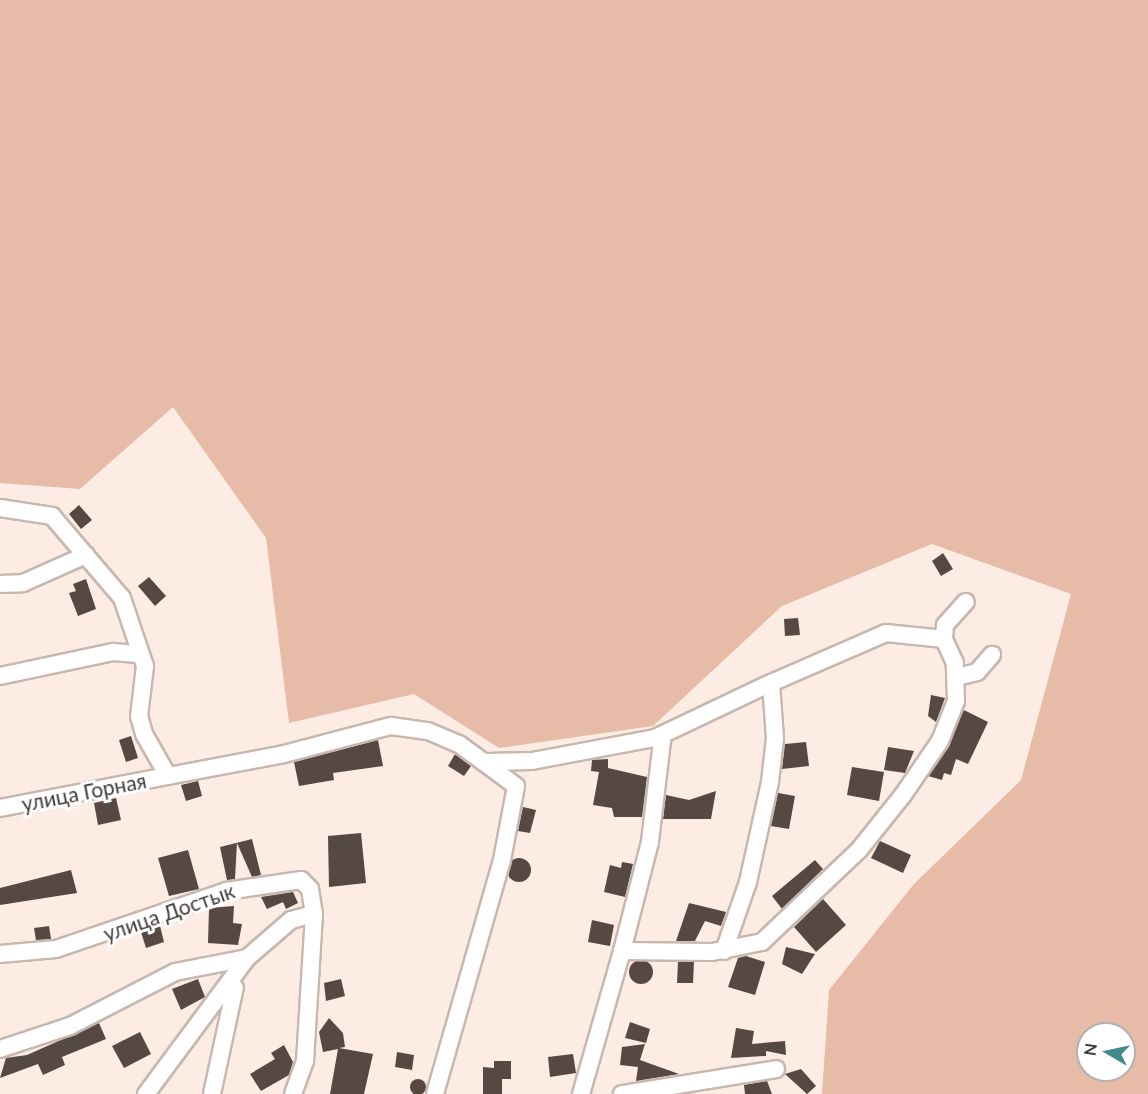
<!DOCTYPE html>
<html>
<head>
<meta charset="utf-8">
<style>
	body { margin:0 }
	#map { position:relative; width:1148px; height:1094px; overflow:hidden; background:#fdece4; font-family:Lato,sans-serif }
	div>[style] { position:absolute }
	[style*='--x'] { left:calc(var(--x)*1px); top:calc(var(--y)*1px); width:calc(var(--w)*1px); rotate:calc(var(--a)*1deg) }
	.green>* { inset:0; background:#e6bba7 }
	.building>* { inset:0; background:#564842 }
	.round { border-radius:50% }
	.roads { filter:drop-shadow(2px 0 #c7b7af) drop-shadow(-2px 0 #c7b7af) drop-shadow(0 2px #c7b7af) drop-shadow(0 -2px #c7b7af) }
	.minor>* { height:16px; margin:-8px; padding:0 8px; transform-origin:8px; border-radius:8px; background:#fff }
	span { translate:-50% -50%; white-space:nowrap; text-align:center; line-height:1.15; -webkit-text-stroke:6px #fff; paint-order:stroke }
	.street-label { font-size:21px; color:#413a37 }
	.north { position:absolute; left:1076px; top:1022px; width:60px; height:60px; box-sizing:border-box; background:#fff; border:2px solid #b3b0af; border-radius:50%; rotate:279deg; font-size:16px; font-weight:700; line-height:24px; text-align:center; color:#413a37 }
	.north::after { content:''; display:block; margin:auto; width:21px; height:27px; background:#41898a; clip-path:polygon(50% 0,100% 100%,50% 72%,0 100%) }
</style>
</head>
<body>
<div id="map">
	<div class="green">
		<i style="clip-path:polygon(evenodd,0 0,1148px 0,1148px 1094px,822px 1094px,829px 990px,914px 884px,1021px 780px,1071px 594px,932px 544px,782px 606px,653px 726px,499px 748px,414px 694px,289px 723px,266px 538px,173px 407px,80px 489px,0 483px,0 0,1088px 1034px,1124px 1034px,1124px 1070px,1088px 1070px,1088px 1034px)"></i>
	</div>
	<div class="building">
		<i style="clip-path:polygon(79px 505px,92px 520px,81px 529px,69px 514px)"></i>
		<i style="clip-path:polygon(943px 553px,953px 569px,941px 576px,932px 561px)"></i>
		<i style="clip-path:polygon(149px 577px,166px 596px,155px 606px,138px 586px)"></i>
		<i style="clip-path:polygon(86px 579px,96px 609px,78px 616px,69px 593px,76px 591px,73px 584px)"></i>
		<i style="clip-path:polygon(798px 618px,800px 635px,785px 636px,784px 619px)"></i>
		<i style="clip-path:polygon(931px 695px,945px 698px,936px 722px,928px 716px)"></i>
		<i style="clip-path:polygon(964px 710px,988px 722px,968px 764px,956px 759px,951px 775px,944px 773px,942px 780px,928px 776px)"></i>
		<i style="clip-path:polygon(131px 736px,138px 758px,126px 762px,119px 740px)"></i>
		<i style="clip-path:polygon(378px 740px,383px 766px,333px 773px,334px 780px,299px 786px,294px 762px)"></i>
		<i style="clip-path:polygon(806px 742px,809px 766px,782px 769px,785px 744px)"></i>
		<i style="clip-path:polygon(888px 747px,914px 751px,905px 773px,884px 770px)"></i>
		<i style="clip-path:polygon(455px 754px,471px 766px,464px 776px,448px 766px)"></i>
		<i style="clip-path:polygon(608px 759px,608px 768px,647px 777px,642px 817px,614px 817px,612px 808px,593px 805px,599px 772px,591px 771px,592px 760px)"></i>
		<i style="clip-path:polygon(852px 767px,884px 772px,879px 801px,847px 795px)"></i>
		<i style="clip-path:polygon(198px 781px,202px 796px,186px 801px,181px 785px)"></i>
		<i style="clip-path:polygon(716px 791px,711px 819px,663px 819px,666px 795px,689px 800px)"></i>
		<i style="clip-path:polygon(778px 793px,795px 796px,789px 829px,771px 826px)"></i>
		<i style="clip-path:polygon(116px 798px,121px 820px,98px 825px,94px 803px)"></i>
		<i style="clip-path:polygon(523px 807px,536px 810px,530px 833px,518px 831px)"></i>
		<i style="clip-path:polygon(361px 833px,366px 883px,329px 887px,328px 836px)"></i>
		<i style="clip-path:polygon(252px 839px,261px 875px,252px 877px,237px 843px,235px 879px,227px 880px,220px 847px)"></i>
		<i style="clip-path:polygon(880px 841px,911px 855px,903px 873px,871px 858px)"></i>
		<i style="clip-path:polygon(188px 850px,199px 889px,169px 896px,158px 858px)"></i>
		<i class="round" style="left:507px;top:858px;width:24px;height:24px"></i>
		<i style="clip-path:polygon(815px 860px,823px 869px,782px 909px,772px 896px)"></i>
		<i style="clip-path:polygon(622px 862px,633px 864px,625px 897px,604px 892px,610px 865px,621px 868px)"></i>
		<i style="clip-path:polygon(71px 870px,77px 893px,0 905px,0 888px)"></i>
		<i style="clip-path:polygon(293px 892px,298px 903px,286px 909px,283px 902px,267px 909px,261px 897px)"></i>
		<i style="clip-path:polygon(823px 899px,846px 925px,816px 952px,794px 927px)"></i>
		<i style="clip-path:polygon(689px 903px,726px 912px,721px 926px,705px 921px,695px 941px,676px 941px)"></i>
		<i style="clip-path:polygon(234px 906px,233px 923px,242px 924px,238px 945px,208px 943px,209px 908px)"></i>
		<i style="clip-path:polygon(592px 920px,614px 925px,610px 946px,588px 942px)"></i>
		<i style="clip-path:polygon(49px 926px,51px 939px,36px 940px,34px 928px)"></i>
		<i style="clip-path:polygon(160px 926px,164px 942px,146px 948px,141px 932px)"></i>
		<i style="clip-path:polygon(786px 947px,815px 954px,802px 974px,782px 964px)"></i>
		<i style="clip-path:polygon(746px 956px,765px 962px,755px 995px,728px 987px,738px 958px)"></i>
		<i class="round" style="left:629px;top:960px;width:24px;height:24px"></i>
		<i style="clip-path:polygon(678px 962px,694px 962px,693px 983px,677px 983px)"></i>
		<i style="clip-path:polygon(198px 979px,205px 997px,181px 1010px,172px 989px)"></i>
		<i style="clip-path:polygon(341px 979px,345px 996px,326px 1001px,324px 983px)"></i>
		<i style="clip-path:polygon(329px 1018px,343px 1033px,345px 1047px,339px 1048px,373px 1054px,364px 1094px,330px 1094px,338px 1049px,323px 1052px,319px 1032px)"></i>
		<i style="clip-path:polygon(630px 1022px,650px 1029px,646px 1043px,625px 1038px)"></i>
		<i style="clip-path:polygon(99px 1023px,106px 1039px,62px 1057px,65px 1065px,43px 1075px,38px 1064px,0 1078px,6px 1058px,27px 1055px)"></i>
		<i style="clip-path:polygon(736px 1028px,754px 1031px,752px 1044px,785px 1041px,786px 1055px,766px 1051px,766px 1056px,731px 1058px)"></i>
		<i style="clip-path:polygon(140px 1032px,151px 1054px,124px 1068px,112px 1046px)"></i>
		<i style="clip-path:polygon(645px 1044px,640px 1060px,679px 1074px,636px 1081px,638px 1067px,620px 1065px,622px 1047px)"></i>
		<i style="clip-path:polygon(284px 1045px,293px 1062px,289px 1075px,261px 1091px,250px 1074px,275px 1059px,271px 1053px)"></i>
		<i style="clip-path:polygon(397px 1052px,414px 1055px,412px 1070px,395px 1067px)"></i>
		<i style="clip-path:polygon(573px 1054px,576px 1073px,550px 1077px,548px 1057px)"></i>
		<i style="clip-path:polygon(494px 1061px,511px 1061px,511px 1079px,502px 1079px,502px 1094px,483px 1094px,483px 1067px,494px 1068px)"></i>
		<i style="clip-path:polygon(801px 1069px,816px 1086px,807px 1094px,785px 1074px)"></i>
		<i class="round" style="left:410px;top:1079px;width:16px;height:16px"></i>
		<i style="clip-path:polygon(767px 1081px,772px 1094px,745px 1094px,744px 1085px)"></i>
	</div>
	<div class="roads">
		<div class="minor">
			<i style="--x:0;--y:508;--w:53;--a:8.7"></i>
			<i style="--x:52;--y:516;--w:108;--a:49.5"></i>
			<i style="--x:122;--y:598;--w:72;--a:71.3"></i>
			<i style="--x:145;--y:666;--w:50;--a:96.8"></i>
			<i style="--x:139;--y:716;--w:19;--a:74"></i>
			<i style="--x:144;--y:734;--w:48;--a:60.3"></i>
			<i style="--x:168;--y:776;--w:118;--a:-10.7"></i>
			<i style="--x:284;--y:754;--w:111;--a:-14.7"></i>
			<i style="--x:391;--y:726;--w:37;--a:8"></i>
			<i style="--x:428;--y:731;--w:34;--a:23"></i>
			<i style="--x:459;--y:744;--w:71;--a:36.4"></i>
			<i style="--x:516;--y:786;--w:75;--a:100.7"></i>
			<i style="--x:502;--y:860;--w:243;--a:106"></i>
			<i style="--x:0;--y:584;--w:23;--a:-2"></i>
			<i style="--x:23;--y:583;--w:69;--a:-24"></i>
			<i style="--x:0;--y:676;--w:116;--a:-12"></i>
			<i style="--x:113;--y:652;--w:24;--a:5"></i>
			<i style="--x:957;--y:677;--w:21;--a:-14"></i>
			<i style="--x:977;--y:672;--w:23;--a:-49"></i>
			<i style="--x:655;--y:738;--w:128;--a:-25.4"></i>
			<i style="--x:487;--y:762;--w:45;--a:-1.3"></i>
			<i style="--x:532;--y:761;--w:125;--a:-10.6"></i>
			<i style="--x:655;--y:738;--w:8;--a:23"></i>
			<i style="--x:662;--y:741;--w:102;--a:96.8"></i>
			<i style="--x:650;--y:842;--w:113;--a:104.4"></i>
			<i style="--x:0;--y:808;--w:171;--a:-10.8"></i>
			<i style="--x:724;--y:951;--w:73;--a:-70.8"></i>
			<i style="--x:748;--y:882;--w:102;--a:-77.6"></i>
			<i style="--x:770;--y:782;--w:44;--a:-83.5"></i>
			<i style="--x:775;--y:738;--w:55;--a:-94.2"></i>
			<i style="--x:771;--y:683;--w:125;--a:-23.5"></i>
			<i style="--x:886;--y:633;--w:58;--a:5.9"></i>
			<i style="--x:0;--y:954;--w:56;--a:-5.1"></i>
			<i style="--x:56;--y:949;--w:180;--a:-18.8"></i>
			<i style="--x:226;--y:891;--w:76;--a:-8.3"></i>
			<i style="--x:301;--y:880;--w:13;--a:45"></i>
			<i style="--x:310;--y:889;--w:25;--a:81"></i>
			<i style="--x:314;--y:914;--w:147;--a:93.5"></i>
			<i style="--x:305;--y:1061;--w:35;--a:110"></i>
			<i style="--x:0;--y:1049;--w:74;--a:-18.2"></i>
			<i style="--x:70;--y:1026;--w:118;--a:-27.2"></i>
			<i style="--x:175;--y:972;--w:73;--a:-11"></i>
			<i style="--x:247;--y:958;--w:58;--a:-40.8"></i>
			<i style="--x:291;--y:920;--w:24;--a:-15"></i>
			<i style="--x:146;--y:1094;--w:169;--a:-53.4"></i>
			<i style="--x:212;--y:1094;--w:109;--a:-77.9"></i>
			<i style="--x:581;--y:1094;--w:149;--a:-74"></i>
			<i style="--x:622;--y:951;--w:90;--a:0.6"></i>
			<i style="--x:712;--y:952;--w:51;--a:-11.3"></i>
			<i style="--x:762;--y:942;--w:134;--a:-43.5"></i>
			<i style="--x:859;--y:850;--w:70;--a:-51.3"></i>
			<i style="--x:903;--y:795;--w:65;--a:-55.6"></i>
			<i style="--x:940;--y:741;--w:43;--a:-68.2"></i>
			<i style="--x:956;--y:701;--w:38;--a:-92"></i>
			<i style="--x:955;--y:663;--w:26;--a:-115"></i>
			<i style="--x:944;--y:639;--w:14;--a:-86"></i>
			<i style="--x:945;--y:625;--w:31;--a:-48"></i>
			<i style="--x:622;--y:1094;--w:156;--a:-9.2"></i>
		</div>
	</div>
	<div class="street-label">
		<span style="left:84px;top:792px;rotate:-11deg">улица Горная</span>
		<span style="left:169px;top:912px;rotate:-19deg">улица Достык</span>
	</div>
	<div class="north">N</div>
</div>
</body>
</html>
